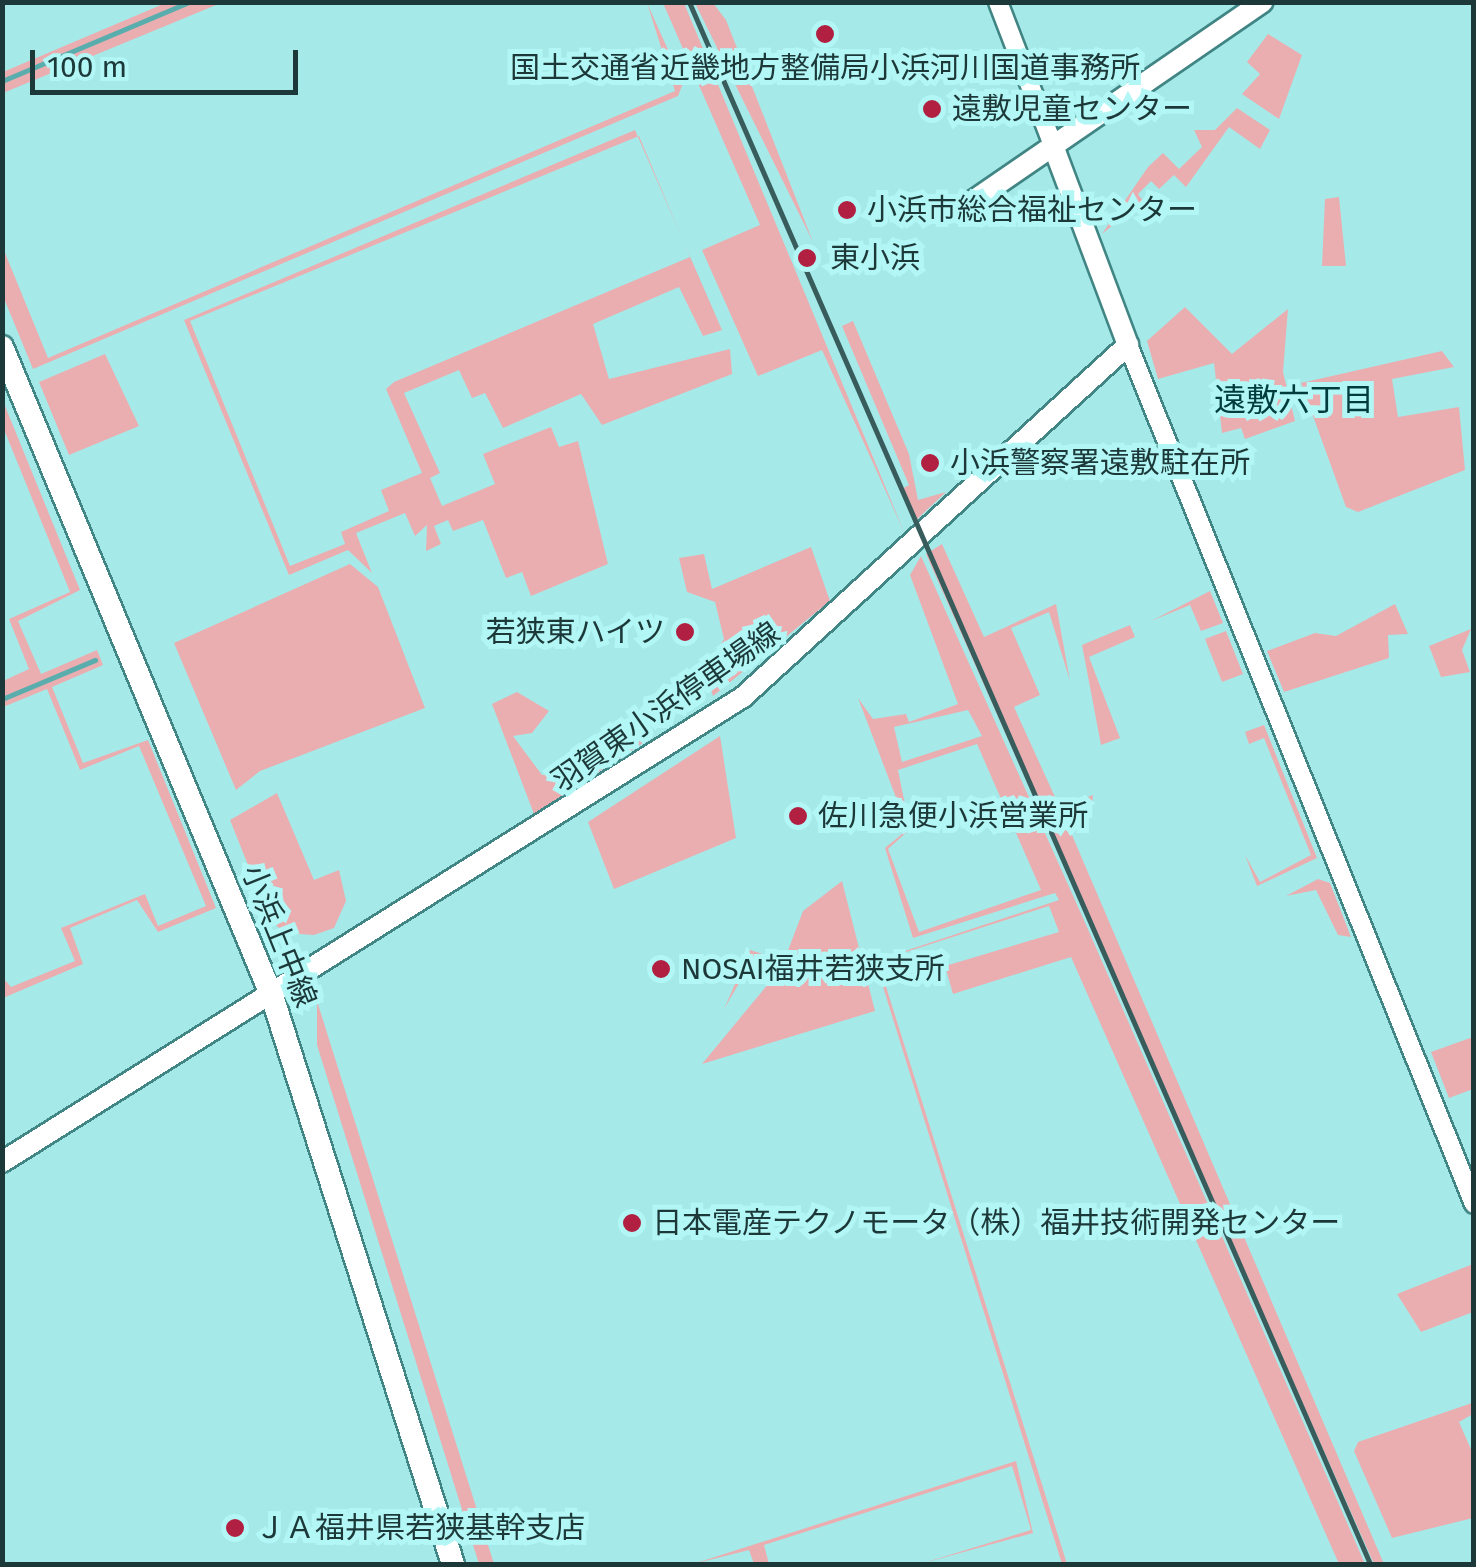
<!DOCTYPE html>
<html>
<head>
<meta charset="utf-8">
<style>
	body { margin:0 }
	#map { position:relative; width:1476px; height:1567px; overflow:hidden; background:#a5eae9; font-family:"Fira Sans","Noto Sans JP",sans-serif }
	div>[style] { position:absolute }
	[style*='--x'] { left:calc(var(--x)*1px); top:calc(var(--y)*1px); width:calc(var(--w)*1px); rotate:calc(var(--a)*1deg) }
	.green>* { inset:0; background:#eaaeb1 }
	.stream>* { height:5px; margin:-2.5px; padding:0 2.5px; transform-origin:2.5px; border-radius:2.5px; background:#59aead }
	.roads { filter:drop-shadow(2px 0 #418585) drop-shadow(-2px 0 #418585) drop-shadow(0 2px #418585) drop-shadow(0 -2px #418585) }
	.tertiary>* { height:18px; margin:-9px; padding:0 9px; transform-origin:9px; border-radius:9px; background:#fff }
	.secondary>* { height:20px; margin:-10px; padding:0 10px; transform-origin:10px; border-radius:10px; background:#fff }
	.primary>* { height:22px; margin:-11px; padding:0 11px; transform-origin:11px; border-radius:11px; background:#fff }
	.rail>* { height:5px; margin:-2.5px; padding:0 2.5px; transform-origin:2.5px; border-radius:2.5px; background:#385c5c }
	.dots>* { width:28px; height:28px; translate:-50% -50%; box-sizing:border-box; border:5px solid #b2f7f6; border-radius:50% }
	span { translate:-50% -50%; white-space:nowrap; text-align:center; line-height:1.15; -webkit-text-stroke:10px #b2f7f6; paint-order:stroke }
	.poi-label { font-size:30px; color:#1c3838 }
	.left { translate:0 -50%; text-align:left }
	.right { translate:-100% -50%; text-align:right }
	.street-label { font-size:30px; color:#1c3838 }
	.neighbourhood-label { font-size:32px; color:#003c3c }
	.frame { position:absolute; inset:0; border:5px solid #1c3838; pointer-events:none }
	.scale { position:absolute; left:30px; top:50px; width:268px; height:45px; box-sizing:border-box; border:5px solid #1c3838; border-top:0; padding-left:12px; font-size:30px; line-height:35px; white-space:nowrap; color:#1c3838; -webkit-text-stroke:8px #b2f7f6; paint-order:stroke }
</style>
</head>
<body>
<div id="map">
	<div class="green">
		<i style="clip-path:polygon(168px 2px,221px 3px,3px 93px,3px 72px)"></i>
		<i style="clip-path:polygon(647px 3px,683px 83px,678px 96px,33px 369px,3px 296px,3px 248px,48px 358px,675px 91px)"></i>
		<i style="clip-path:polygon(663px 3px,684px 3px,905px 534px,822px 350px,758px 376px,702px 250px,760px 225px)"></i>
		<i style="clip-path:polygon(695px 3px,713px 3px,726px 20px,813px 242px)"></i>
		<i style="clip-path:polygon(1268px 34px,1302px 55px,1279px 119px,1242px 94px,1260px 74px,1247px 62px)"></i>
		<i style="clip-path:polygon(1237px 108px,1270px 130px,1260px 149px,1229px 127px,1186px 187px,1174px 175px,1159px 189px,1151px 181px,1138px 194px,1143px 201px,1102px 234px,1148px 167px,1163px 153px,1179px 169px,1202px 147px,1194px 130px,1215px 130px)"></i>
		<i style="clip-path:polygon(evenodd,635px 130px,722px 330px,703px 336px,679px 287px,593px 324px,609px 379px,730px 349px,732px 374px,602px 425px,581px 394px,503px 428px,485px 393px,472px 398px,459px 370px,404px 393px,440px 473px,430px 478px,442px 506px,495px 484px,483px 454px,551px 427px,559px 447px,578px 441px,608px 564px,531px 596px,522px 572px,506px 578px,483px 520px,453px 531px,448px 520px,434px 526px,441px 544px,426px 551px,427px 525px,415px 536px,405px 513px,356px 533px,372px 573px,348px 550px,289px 575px,184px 320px,635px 130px,639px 136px,690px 257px,394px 382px,386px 389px,422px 473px,381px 490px,389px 511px,341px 532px,345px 544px,290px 566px,190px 321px,639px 136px)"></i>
		<i style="clip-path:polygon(1339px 197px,1346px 266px,1322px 266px,1325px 199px)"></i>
		<i style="clip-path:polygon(1185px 307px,1232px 354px,1288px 309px,1283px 372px,1295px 421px,1245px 439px,1241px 428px,1222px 433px,1214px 363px,1158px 379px,1147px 341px)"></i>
		<i style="clip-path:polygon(853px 321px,909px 454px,918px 500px,946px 492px,914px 522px,900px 490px,909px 485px,842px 326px)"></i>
		<i style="clip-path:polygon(1442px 351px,1454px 367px,1392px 379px,1398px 417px,1459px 407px,1465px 470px,1358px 512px,1346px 507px,1301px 383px)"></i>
		<i style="clip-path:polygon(105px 354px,139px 426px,69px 455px,39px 382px)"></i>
		<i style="clip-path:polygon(3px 401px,80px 590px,18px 621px,41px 674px,97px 650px,103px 665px,52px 687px,83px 763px,148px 740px,216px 908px,158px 932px,137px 900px,70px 928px,83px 964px,3px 998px,3px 978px,11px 987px,75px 961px,61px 928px,145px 894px,158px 926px,206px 906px,139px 746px,80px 770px,47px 689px,3px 707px,3px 681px,29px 669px,9px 619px,70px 592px,3px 427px)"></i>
		<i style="clip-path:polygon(942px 544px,984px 637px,1056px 604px,1070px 681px,1049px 612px,1011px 628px,1040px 695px,1014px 707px,1060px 808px,1093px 795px,1091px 817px,1069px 828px,1384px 1564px,1374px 1564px,926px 554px)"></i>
		<i style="clip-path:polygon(811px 547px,830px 601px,713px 696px,705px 671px,724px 639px,715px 602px,687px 592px,679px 558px,704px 554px,712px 589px)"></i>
		<i style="clip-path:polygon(evenodd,921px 556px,1087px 927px,1365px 1564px,1339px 1564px,1071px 957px,953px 994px,945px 966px,1059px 932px,1049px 906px,878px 961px,1067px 1564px,1062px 1564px,875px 961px,1059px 900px,1055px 893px,913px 938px,885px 848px,908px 829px,858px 698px,873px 719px,906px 714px,909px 722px,958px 704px,910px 575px,921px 556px,968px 710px,982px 736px,902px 762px,894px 727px,968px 710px,921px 556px,977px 744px,1041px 890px,919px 932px,888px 849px,910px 829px,898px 770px,977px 744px)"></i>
		<i style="clip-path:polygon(350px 564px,378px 587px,425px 708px,260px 771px,236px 790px,174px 643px)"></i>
		<i style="clip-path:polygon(1210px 591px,1223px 623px,1201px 631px,1190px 605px,1151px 621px)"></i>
		<i style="clip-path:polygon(1395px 604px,1408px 634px,1388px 635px,1389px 658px,1284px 692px,1267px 651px,1315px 633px,1336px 636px)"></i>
		<i style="clip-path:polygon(1130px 625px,1135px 637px,1089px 657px,1120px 738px,1101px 745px,1082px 645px)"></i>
		<i style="clip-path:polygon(1471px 629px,1462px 650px,1470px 672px,1441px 677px,1429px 646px)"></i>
		<i style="clip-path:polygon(1226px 631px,1243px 674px,1222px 682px,1205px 639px)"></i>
		<i style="clip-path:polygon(517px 692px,549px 711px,532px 733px,513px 736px,542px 775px,570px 775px,627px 728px,642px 725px,643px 743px,534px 814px,492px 704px)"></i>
		<i style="clip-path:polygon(1264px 725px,1317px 858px,1257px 886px,1245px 855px,1260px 882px,1311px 855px,1264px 738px,1249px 744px,1245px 732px)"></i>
		<i style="clip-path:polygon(720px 736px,736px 838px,614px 889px,588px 822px)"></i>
		<i style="clip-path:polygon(277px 793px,314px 880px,339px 870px,346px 901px,334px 928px,314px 935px,285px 933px,270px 920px,230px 820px)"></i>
		<i style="clip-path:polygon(1318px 879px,1330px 883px,1351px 937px,1338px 935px,1316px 890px,1286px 896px)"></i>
		<i style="clip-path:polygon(842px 881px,875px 1011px,702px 1064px,778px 972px,755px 956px,724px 1009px,750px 950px,784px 961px,803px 911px)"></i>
		<i style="clip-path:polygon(317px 1001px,494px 1564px,479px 1564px,317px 1045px)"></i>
		<i style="clip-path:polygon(1473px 1037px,1473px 1089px,1449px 1098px,1431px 1052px)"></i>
		<i style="clip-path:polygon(1473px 1264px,1473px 1312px,1421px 1332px,1397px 1294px)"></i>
		<i style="clip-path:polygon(1472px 1403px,1473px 1414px,1459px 1422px,1473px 1454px,1473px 1518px,1392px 1538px,1354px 1451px,1358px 1442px)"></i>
		<i style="clip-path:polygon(1016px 1461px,1033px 1533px,920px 1564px,1031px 1530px,1012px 1466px,764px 1545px,769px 1564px,754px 1564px,749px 1550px,693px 1564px)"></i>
	</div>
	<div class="stream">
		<i style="--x:2;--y:81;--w:203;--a:-22.9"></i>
		<i style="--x:2;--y:699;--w:101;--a:-22.8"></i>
	</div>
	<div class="roads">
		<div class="tertiary">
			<i style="--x:998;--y:2;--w:151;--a:69"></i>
			<i style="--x:1128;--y:345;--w:926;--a:68.06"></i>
		</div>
		<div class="secondary">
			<i style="--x:970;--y:203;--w:355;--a:-34.5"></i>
			<i style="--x:2;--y:1162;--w:875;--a:-32.11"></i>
			<i style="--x:743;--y:697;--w:522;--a:-42.44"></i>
			<i style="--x:1128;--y:345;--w:216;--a:-110.6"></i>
		</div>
		<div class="primary">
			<i style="--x:2;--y:347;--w:706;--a:67.43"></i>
			<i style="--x:273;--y:999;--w:593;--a:72.33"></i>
		</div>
	</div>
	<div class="rail">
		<i style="--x:689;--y:2;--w:1704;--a:66.44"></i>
	</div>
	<div class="dots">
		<i style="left:825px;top:34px;background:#b22041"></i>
		<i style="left:932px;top:109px;background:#b22041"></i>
		<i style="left:847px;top:210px;background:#b22041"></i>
		<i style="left:807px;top:258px;background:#b22041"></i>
		<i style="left:930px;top:463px;background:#b22041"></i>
		<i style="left:685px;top:632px;background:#b22041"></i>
		<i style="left:798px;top:816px;background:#b22041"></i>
		<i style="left:661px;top:969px;background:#b22041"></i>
		<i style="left:632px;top:1223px;background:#b22041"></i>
		<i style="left:235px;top:1528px;background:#b22041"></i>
	</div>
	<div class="poi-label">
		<span style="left:825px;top:68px">国土交通省近畿地方整備局小浜河川国道事務所</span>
		<span class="left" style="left:952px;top:109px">遠敷児童センター</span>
		<span class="left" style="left:867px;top:210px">小浜市総合福祉センター</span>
		<span class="left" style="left:830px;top:258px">東小浜</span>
		<span class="left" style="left:950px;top:463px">小浜警察署遠敷駐在所</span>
		<span class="right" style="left:665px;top:632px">若狭東ハイツ</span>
		<span class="left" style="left:818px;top:816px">佐川急便小浜営業所</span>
		<span class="left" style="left:681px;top:969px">NOSAI福井若狭支所</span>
		<span class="left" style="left:652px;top:1223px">日本電産テクノモータ（株）福井技術開発センター</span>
		<span class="left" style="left:255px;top:1528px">ＪＡ福井県若狭基幹支店</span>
	</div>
	<div class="street-label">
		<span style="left:666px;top:707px;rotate:-35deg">羽賀東小浜停車場線</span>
		<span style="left:279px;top:936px;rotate:68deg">小浜上中線</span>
	</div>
	<div class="neighbourhood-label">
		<span style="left:1294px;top:400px">遠敷六丁目</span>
	</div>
	<div class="frame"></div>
	<div class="scale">100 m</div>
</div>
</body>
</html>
